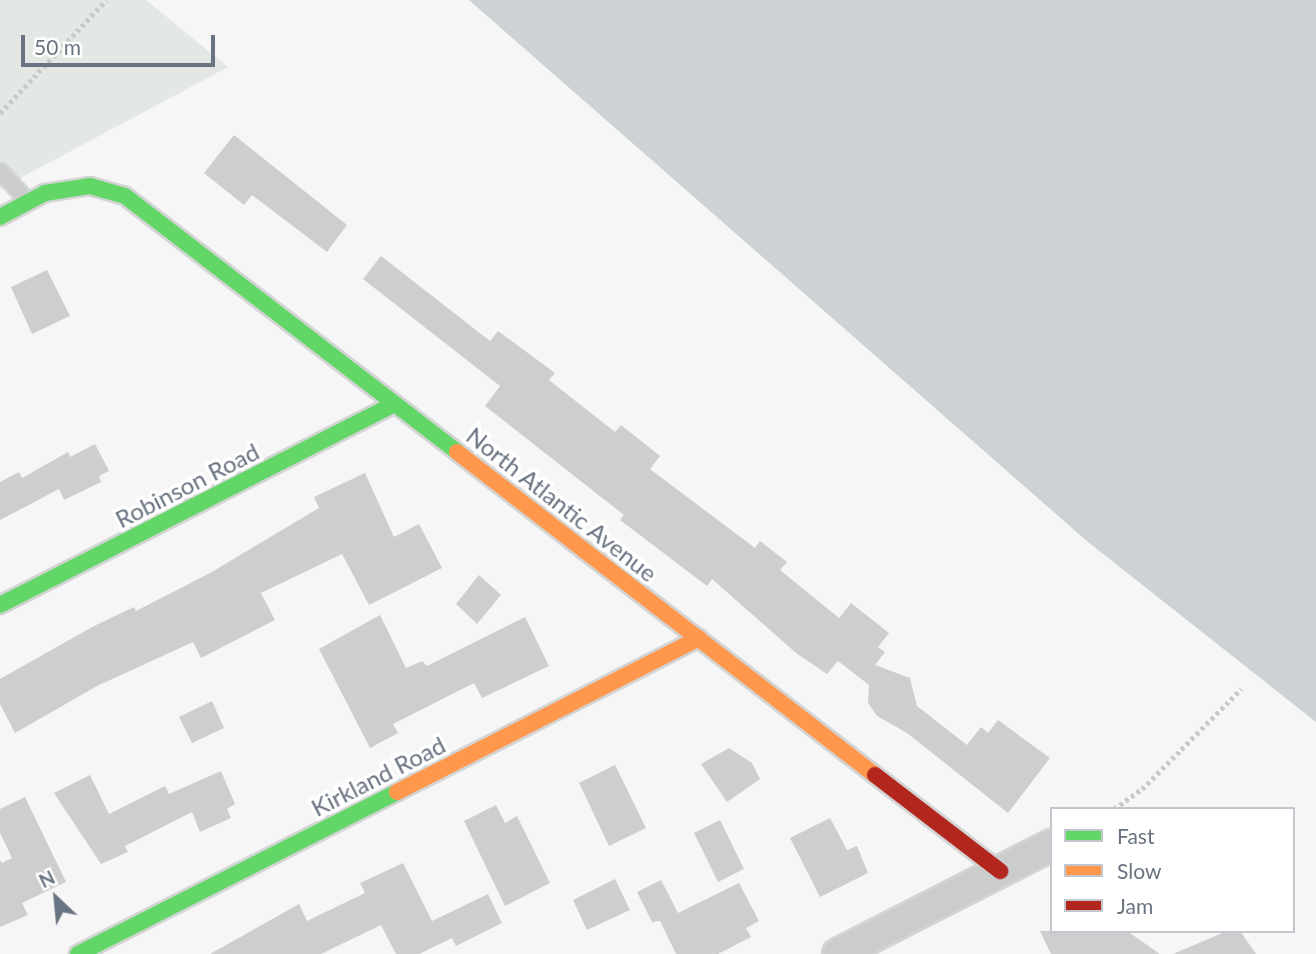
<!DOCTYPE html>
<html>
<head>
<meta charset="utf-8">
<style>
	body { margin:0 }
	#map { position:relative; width:1316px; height:954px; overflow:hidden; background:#f6f6f6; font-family:Lato,sans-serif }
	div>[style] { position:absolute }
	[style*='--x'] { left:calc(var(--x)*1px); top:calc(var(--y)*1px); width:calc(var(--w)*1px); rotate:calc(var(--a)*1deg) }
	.green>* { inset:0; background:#e4e8e4 }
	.water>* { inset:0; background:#cdd2d5 }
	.building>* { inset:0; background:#ceced0 }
	.path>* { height:4.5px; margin-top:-2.25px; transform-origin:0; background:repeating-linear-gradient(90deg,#c8c9ca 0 3.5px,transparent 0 7px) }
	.roads { filter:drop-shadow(2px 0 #d3d4d4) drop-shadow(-2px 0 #d3d4d4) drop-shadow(0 2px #d3d4d4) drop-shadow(0 -2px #d3d4d4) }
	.lane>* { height:14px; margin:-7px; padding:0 7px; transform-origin:7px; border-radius:7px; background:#cbcccd }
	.street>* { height:30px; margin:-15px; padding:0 15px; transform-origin:15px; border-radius:15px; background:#cbcccd }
	.fast>* { height:16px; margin:-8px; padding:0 8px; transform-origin:8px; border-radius:8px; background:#63d668 }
	.slow>* { height:16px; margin:-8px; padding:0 8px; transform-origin:8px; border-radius:8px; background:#ff974d }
	.jam>* { height:16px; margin:-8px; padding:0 8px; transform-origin:8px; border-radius:8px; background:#b3261e }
	span { translate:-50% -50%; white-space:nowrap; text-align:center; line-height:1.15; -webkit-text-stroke:7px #fff; paint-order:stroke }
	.street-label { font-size:24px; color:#6a7382 }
	.legend { position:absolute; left:1050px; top:807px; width:245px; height:126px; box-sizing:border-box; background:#fff; border:2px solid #c3c7cd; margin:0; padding:9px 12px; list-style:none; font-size:21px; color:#6a7382 }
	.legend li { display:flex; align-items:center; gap:14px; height:35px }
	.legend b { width:35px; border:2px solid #c3c7cd }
	.north { position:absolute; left:21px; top:863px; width:70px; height:70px; -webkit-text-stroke:5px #fff; paint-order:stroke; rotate:334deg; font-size:19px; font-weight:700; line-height:28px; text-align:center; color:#6a7382 }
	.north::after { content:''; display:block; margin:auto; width:24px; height:32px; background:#6a7382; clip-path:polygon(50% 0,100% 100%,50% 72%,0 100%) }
	.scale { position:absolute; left:21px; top:35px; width:194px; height:32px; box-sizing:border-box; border:4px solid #6a7382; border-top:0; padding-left:9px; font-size:21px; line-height:24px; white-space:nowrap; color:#6a7382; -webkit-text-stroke:5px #fff; paint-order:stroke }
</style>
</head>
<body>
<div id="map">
	<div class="green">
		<i style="clip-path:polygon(0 0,146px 0,228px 67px,0 189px)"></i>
	</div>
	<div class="water">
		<i style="clip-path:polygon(469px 0,1316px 0,1316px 722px,1088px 542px)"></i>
	</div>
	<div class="building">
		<i style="clip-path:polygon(234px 135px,347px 225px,327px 252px,252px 195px,244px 205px,204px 173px)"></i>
		<i style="clip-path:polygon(381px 256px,490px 341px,498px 331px,555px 373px,549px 380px,615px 432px,621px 425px,660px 456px,650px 469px,755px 548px,760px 541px,787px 562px,780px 570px,839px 618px,851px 603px,889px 633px,878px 647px,885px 652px,875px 665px,910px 678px,917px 706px,967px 745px,981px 727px,988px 733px,998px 720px,1050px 758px,1008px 813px,907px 733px,877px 716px,868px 703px,869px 685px,838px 661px,827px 674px,796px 653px,712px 579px,707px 586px,620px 520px,624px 515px,485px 406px,500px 386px,363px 279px)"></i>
		<i style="clip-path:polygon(47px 270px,70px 316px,32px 334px,11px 287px)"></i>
		<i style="clip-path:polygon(95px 444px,109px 471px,99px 476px,101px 482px,64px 500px,59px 489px,0 520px,0 482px,19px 472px,22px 478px,68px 452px,70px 457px)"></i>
		<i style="clip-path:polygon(365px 473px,394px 537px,419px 524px,442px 568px,369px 605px,342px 554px,261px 593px,275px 620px,201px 658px,193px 642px,97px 686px,15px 733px,0 704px,0 679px,94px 626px,134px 607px,136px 611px,210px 573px,319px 508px,314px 497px)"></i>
		<i style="clip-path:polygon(479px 575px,501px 595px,477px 624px,456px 604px)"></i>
		<i style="clip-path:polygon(380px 615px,406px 668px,422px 661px,427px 666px,525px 617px,549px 666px,482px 698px,474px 683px,393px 724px,398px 733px,370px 748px,319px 649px)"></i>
		<i style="clip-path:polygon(212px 701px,224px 728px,192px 743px,179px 717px)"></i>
		<i style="clip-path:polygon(729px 748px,752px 763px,760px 779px,727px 802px,701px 764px)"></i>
		<i style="clip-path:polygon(615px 765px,646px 828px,609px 846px,579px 783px)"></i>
		<i style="clip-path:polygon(221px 771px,235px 804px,227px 809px,231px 818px,200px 832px,192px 812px,125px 846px,128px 852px,101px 864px,54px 793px,90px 775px,109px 814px,165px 786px,169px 794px)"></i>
		<i style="clip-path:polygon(25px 797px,66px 882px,22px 903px,28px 915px,0 927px,0 860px,2px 863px,12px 858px,0 833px,0 809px)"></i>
		<i style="clip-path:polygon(496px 805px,505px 823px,517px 816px,550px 883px,505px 906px,464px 821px)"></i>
		<i style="clip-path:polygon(830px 818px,847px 850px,857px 846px,868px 873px,820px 897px,790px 838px)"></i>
		<i style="clip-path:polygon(720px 820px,744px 869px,718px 882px,694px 833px)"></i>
		<i style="clip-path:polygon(403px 863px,432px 921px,488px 894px,502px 923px,456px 946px,452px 938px,419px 954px,396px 954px,381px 925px,321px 954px,210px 954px,299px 904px,307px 921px,365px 893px,360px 883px)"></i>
		<i style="clip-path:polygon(615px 879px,630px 910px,587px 930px,573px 900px)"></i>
		<i style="clip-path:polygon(661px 880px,678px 913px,739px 883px,759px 921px,746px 928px,751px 937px,718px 954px,676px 954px,660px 921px,652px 922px,637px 892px)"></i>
		<i style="clip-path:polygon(1040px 931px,1127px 931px,1160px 954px,1051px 954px)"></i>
		<i style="clip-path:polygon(1227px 931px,1240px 931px,1256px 954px,1173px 954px)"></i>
	</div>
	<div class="path">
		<i style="--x:0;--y:113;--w:155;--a:-46.8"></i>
		<i style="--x:1114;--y:809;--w:34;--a:-36"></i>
		<i style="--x:1142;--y:789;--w:141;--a:-45.3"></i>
	</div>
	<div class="roads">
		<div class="lane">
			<i style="--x:0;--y:171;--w:41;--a:47"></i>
		</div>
		<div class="street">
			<i style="--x:838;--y:954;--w:240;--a:-27"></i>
		</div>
		<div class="fast">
			<i style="--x:0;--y:217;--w:51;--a:-28.1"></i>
			<i style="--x:45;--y:193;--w:46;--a:-8.8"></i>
			<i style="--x:90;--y:186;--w:36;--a:16"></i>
			<i style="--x:125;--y:196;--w:419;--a:37.6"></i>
			<i style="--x:0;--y:605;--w:443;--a:-27"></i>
			<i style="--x:78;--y:954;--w:358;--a:-26.9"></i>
		</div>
		<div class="slow">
			<i style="--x:457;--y:452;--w:528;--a:37.69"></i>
			<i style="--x:397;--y:792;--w:339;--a:-27"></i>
		</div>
		<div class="jam">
			<i style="--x:875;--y:775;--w:158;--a:37.5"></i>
		</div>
	</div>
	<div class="street-label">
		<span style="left:187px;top:485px;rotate:-27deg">Robinson Road</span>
		<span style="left:562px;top:504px;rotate:38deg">North Atlantic Avenue</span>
		<span style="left:378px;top:776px;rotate:-27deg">Kirkland Road</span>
	</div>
	<ul class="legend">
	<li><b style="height:9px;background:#63d668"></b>Fast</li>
	<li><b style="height:9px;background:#ff974d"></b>Slow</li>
	<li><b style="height:9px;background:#b3261e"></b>Jam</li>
	</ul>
	<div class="north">N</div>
	<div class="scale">50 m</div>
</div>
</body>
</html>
